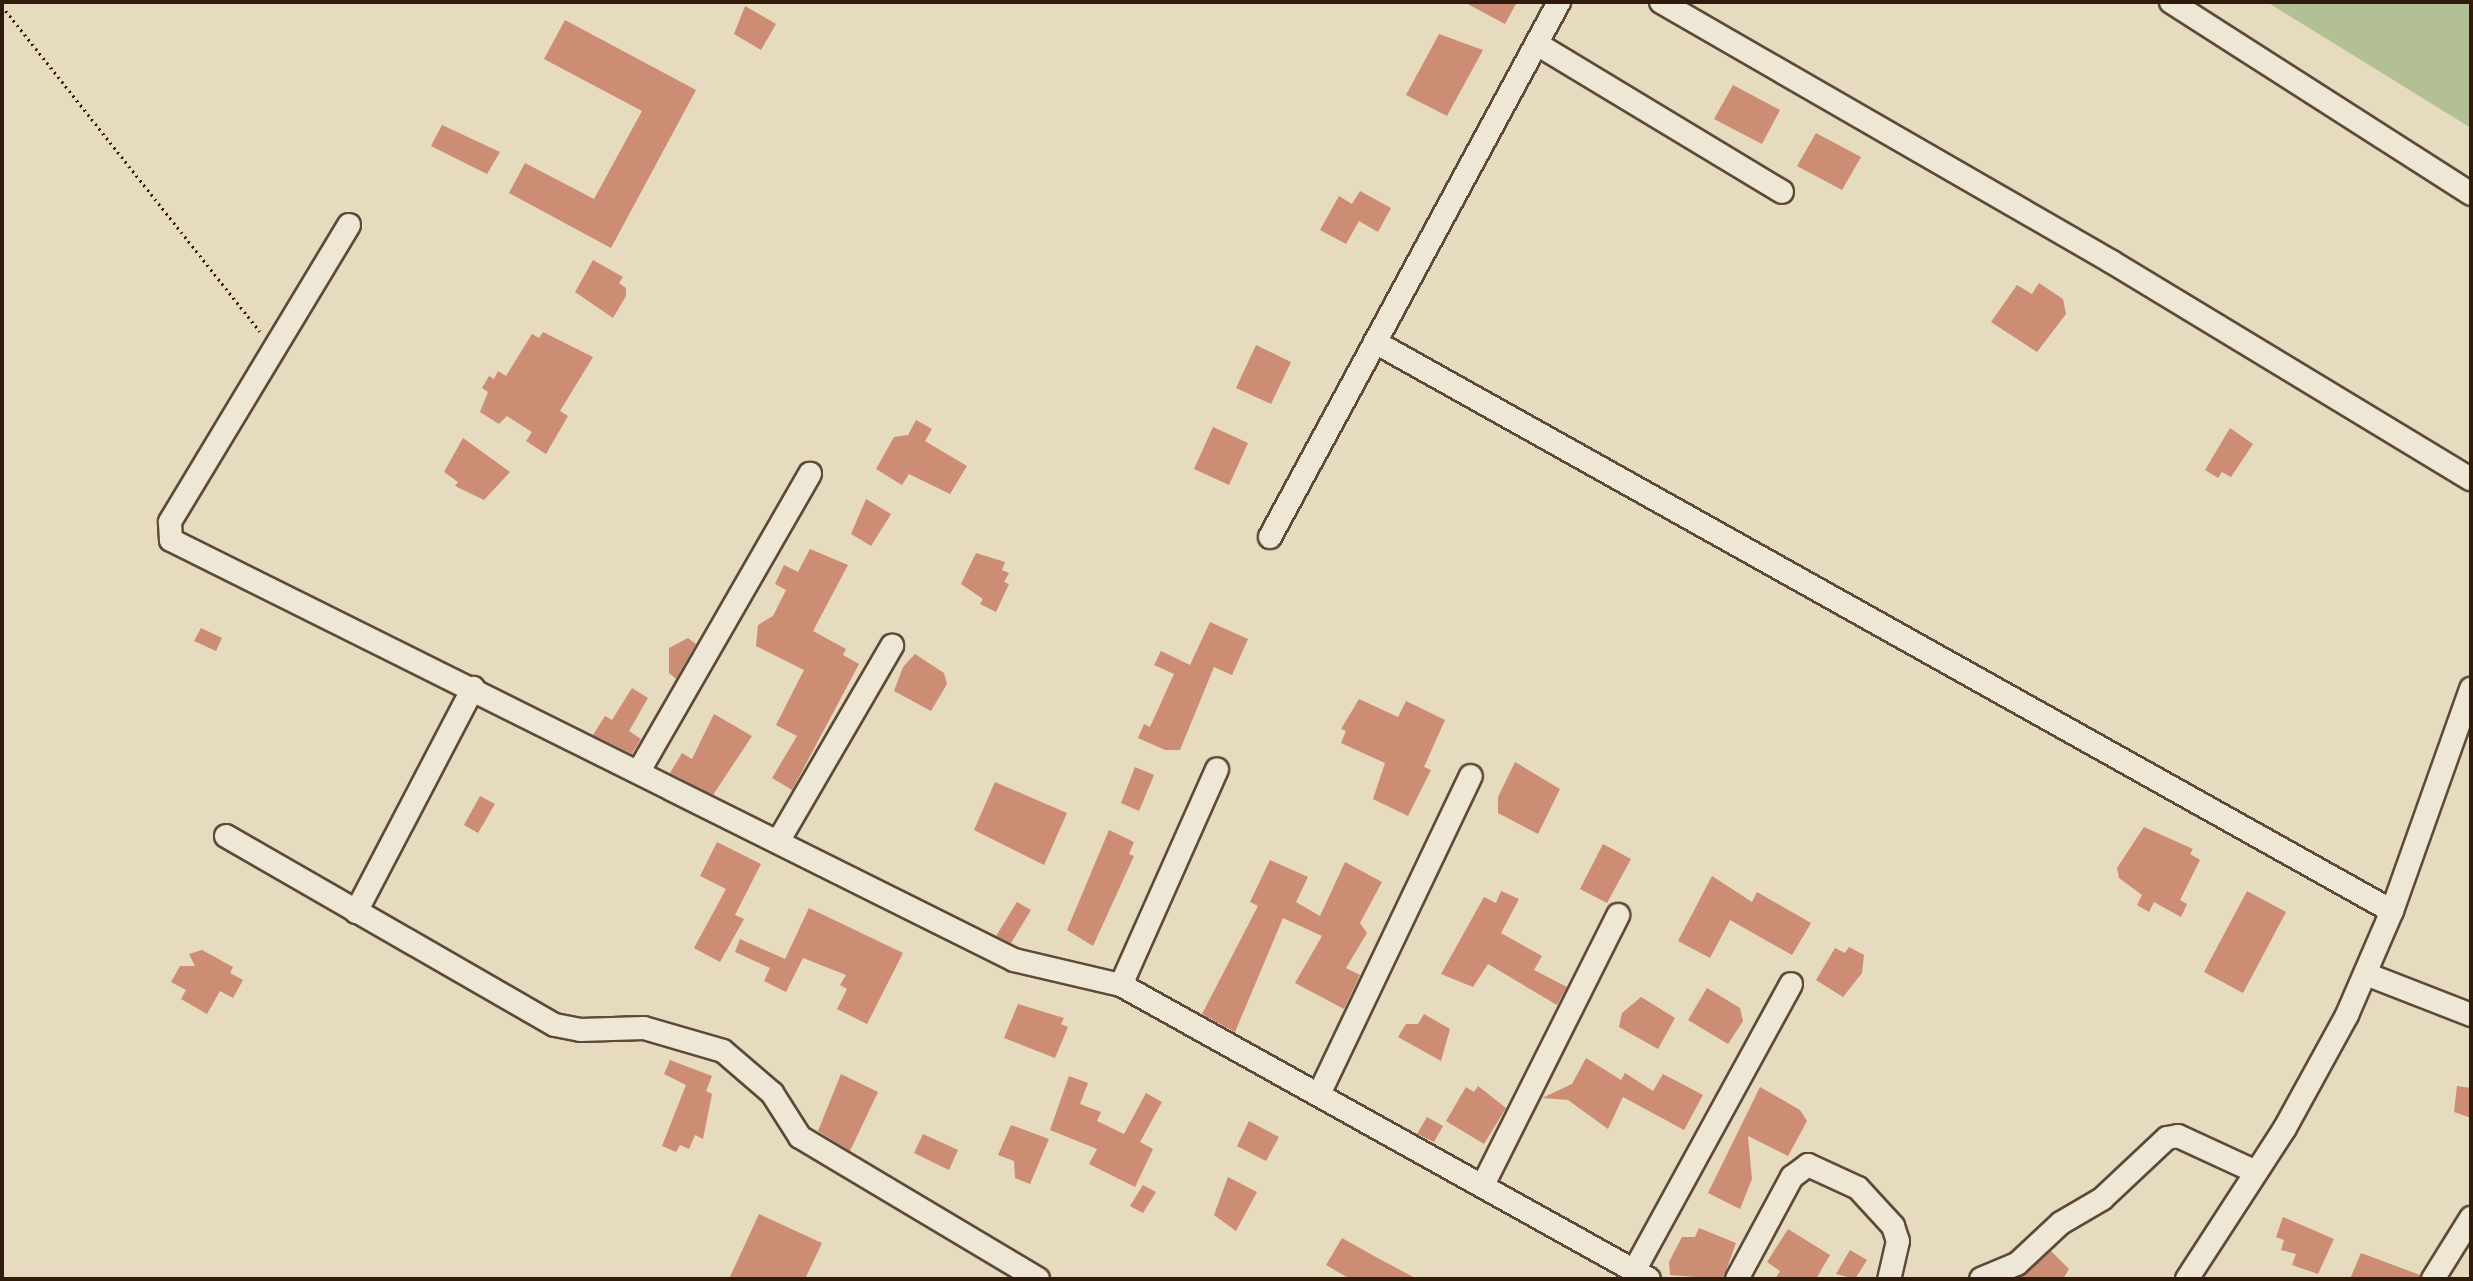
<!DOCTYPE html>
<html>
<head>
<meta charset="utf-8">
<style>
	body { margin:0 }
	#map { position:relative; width:2473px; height:1281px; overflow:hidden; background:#e6dabf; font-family:Cardo,serif }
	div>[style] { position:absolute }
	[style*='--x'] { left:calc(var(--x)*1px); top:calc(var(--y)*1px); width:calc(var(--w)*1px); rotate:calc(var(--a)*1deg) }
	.green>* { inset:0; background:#b3c093 }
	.building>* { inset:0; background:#cc8d74 }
	.path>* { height:3px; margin-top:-1.5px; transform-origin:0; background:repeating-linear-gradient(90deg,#301a0b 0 2px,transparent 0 6px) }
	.roads { filter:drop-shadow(2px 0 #5e4a38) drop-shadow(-2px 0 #5e4a38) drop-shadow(0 2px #5e4a38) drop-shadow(0 -2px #5e4a38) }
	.minor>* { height:22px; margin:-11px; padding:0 11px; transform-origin:11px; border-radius:11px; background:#efe7d5 }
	span { translate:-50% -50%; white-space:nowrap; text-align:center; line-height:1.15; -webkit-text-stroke:6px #efe7d5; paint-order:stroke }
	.frame { position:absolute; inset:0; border:4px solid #301a0b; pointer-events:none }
</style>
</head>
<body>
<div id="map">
	<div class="green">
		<i style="clip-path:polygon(2267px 2px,2471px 2px,2471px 128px)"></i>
	</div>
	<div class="building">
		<i style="clip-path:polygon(1464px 2px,1517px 2px,1505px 24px)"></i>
		<i style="clip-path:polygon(745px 6px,776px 24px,761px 50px,734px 34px)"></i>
		<i style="clip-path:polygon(565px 20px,696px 90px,611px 248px,509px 193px,525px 163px,594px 199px,642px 111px,544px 59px)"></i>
		<i style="clip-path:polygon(1439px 34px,1483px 50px,1447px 116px,1406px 95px)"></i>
		<i style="clip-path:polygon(1733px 85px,1780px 110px,1762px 144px,1714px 119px)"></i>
		<i style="clip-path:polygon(442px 125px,500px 152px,487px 174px,431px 146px)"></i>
		<i style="clip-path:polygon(1816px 133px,1861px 157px,1842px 190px,1797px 166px)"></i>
		<i style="clip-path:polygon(1360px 191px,1391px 208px,1378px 232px,1359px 221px,1346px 244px,1320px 230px,1339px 196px,1352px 204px)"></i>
		<i style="clip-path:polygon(593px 260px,623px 277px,619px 283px,626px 288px,626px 296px,613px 318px,575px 292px)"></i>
		<i style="clip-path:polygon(2039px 283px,2063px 299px,2066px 314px,2037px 352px,1991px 322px,2017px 285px,2032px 294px)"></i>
		<i style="clip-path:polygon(543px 332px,593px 357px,560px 411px,568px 416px,546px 454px,526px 441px,532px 432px,507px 416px,499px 424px,480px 412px,488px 392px,482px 388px,489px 376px,494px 379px,498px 371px,506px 376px,532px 334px,539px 338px)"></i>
		<i style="clip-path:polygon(1256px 345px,1291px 362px,1271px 404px,1236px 388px)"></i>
		<i style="clip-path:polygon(916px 420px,932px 429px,925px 441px,967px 466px,950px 494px,909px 474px,902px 485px,876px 469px,894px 437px,908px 435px)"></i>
		<i style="clip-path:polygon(1213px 427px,1248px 443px,1229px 485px,1194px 469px)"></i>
		<i style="clip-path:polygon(2230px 428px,2253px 444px,2231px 477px,2222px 472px,2218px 478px,2205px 470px)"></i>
		<i style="clip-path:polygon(463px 438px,510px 472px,484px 500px,455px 486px,458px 482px,444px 472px)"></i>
		<i style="clip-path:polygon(866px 499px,891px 514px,871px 546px,851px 534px)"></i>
		<i style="clip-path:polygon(810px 549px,848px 565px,813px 631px,846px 649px,843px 655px,859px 664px,792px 790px,772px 778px,797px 736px,776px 725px,804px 670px,756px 646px,758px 625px,773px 616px,786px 590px,775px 584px,784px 565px,798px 572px)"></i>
		<i style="clip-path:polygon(976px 553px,1005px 562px,1002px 570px,1009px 573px,1004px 582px,1009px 584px,996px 612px,980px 604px,983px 599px,961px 584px)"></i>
		<i style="clip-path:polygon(1210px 622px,1248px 639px,1232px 675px,1214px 667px,1180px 750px,1165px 750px,1138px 738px,1144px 724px,1150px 727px,1174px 674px,1154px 665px,1161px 651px,1190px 665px)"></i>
		<i style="clip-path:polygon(201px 628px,222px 638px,216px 651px,194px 641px)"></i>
		<i style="clip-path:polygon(688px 638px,696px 644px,676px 679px,669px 673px,669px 648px)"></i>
		<i style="clip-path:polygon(915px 654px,944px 673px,947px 684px,931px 711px,894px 691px,903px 667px)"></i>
		<i style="clip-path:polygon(632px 688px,648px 698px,629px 731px,641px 739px,632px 754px,593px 735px,605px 716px,612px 720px)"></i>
		<i style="clip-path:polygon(1359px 699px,1398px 717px,1406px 701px,1445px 720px,1424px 767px,1431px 770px,1408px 816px,1373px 799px,1385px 763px,1341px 743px,1346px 731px,1341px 729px)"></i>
		<i style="clip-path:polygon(714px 714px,752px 736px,713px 795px,670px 773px,682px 753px,692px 759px)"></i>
		<i style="clip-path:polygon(1515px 762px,1560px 789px,1538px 834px,1498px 813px,1498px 797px)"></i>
		<i style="clip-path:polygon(1135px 767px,1154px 775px,1139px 811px,1121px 803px)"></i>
		<i style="clip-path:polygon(995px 782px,1067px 813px,1044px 865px,974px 830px)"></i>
		<i style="clip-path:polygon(480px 796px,495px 804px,478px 833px,464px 825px)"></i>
		<i style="clip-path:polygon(2144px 827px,2193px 849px,2190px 854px,2200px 860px,2180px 900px,2187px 904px,2181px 917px,2154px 902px,2149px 912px,2137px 905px,2142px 895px,2119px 878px,2117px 868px)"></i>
		<i style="clip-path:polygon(1109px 830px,1134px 842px,1129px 854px,1134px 856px,1093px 946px,1067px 930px)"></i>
		<i style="clip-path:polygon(717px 842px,761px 864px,735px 915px,744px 919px,720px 962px,694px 948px,726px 889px,700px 876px)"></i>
		<i style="clip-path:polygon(1603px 844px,1631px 859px,1607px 903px,1580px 889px)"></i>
		<i style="clip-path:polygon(1270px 860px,1308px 877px,1296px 902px,1320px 916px,1345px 862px,1382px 882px,1360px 923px,1367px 933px,1346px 968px,1360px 975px,1344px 1009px,1295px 983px,1322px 936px,1283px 918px,1235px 1032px,1202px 1014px,1258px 906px,1250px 902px)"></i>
		<i style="clip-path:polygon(1712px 876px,1752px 902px,1757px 892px,1811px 923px,1792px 955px,1730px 920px,1710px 958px,1678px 941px)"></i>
		<i style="clip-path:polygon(1501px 891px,1519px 899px,1501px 933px,1542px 956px,1534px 970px,1567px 987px,1557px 1005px,1488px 964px,1473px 987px,1441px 974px,1484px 897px,1496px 903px)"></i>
		<i style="clip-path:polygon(2247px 891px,2286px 912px,2243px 993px,2204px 972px)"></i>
		<i style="clip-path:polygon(1017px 902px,1031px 910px,1011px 943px,996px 936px)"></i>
		<i style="clip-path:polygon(809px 908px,903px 953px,867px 1024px,837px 1009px,847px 989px,840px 985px,846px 975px,803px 958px,786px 992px,764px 981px,770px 968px,735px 952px,740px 939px,785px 959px)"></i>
		<i style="clip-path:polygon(1849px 947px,1864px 955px,1862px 973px,1843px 997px,1816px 980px,1835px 948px,1845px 953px)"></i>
		<i style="clip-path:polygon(202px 950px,233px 967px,230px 973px,243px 980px,233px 998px,220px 991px,207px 1014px,181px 999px,186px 990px,171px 982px,180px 966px,195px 966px,189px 954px)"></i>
		<i style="clip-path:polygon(1707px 988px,1740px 1008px,1743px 1021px,1728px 1044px,1688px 1020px)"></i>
		<i style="clip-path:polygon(1641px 997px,1675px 1018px,1658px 1049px,1619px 1027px,1622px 1013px)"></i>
		<i style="clip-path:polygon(1018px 1004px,1064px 1018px,1061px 1024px,1068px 1027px,1055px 1058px,1004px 1038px)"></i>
		<i style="clip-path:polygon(1424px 1014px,1450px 1029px,1441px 1061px,1398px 1037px,1406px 1024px,1418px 1024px)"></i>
		<i style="clip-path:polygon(1586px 1058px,1621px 1080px,1625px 1073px,1653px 1091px,1663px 1074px,1703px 1095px,1684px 1130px,1623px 1097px,1608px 1129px,1568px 1100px,1542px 1098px,1572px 1084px)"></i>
		<i style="clip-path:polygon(670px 1060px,712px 1076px,706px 1091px,712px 1094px,703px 1139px,695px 1135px,689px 1149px,680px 1145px,676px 1152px,662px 1146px,686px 1085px,664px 1074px)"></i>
		<i style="clip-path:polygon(841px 1074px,878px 1092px,850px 1151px,818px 1131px)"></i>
		<i style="clip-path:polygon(1069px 1076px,1088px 1083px,1080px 1104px,1101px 1112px,1097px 1121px,1124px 1134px,1146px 1093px,1162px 1102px,1140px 1142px,1153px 1149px,1135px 1187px,1089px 1164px,1097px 1149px,1050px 1130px)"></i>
		<i style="clip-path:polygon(1478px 1086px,1506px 1108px,1484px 1144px,1446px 1121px,1466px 1087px,1474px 1092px)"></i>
		<i style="clip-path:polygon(2457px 1086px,2471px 1088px,2471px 1118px,2454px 1112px)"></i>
		<i style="clip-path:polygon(1760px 1087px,1800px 1110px,1807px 1121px,1788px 1156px,1748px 1136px,1752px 1179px,1740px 1209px,1708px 1193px)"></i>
		<i style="clip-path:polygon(1427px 1117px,1443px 1126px,1434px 1142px,1417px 1134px)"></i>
		<i style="clip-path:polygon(1249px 1121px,1279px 1137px,1266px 1161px,1237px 1146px)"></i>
		<i style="clip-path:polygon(1011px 1125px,1049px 1139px,1030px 1184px,1015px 1178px,1014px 1161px,998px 1155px)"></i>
		<i style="clip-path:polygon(923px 1134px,958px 1150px,949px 1170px,914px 1153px)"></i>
		<i style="clip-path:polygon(1228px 1177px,1257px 1192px,1236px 1231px,1214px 1215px)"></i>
		<i style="clip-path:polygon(1143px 1185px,1156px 1192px,1143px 1213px,1130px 1206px)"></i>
		<i style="clip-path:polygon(759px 1214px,822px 1243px,805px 1279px,729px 1279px)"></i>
		<i style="clip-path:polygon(2283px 1217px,2334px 1239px,2318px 1274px,2292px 1265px,2296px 1254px,2281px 1250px,2284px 1240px,2276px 1237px)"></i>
		<i style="clip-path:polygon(1699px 1228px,1736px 1243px,1723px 1279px,1670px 1275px,1669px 1262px,1682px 1237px,1695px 1237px)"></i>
		<i style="clip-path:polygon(1788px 1229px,1830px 1255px,1816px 1279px,1775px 1279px,1780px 1271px,1767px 1262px)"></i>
		<i style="clip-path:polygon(1342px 1238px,1374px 1256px,1417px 1279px,1350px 1279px,1326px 1265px)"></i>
		<i style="clip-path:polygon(1850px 1250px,1867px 1260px,1855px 1279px,1836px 1274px)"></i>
		<i style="clip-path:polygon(2051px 1251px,2069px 1269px,2063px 1279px,2017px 1279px)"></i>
		<i style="clip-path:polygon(2361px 1253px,2420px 1275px,2419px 1279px,2350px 1279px)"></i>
	</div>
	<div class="path">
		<i style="--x:2;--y:6;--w:415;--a:51.6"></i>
	</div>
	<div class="roads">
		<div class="minor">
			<i style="--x:1661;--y:2;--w:521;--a:29.96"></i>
			<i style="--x:2112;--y:262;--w:419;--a:31.2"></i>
			<i style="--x:2171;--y:2;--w:356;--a:32.6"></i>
			<i style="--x:1537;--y:44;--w:286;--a:31.1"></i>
			<i style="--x:349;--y:225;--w:347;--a:121.1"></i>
			<i style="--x:170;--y:522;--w:18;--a:87"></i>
			<i style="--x:171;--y:540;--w:942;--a:26.48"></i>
			<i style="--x:1014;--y:960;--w:110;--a:13.2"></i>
			<i style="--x:1121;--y:985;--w:604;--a:29.11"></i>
			<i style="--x:1375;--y:342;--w:1165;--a:29.23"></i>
			<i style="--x:1270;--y:537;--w:608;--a:-61.62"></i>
			<i style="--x:639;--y:771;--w:343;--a:-60.1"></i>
			<i style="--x:226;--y:836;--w:379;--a:29.9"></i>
			<i style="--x:555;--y:1025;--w:25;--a:11"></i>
			<i style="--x:580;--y:1030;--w:64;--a:-1.8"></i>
			<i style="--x:644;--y:1028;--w:82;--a:16.2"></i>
			<i style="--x:723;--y:1051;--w:65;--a:40.6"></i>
			<i style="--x:772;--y:1093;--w:52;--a:57.5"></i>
			<i style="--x:800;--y:1137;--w:277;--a:30.8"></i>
			<i style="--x:779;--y:840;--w:225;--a:-59.8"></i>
			<i style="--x:356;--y:912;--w:253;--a:-62.4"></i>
			<i style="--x:2366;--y:974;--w:113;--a:21.3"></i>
			<i style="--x:1121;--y:985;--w:236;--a:-66"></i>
			<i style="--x:1320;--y:1092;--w:350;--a:-64.5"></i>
			<i style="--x:1483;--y:1185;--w:302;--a:-63.4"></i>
			<i style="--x:1634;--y:1271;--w:327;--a:-61.3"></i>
			<i style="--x:1737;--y:1279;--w:116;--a:-61.7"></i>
			<i style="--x:1792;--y:1177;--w:20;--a:-37"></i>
			<i style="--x:1808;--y:1165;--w:55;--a:24.7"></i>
			<i style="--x:1858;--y:1188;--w:52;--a:47.4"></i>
			<i style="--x:1893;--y:1226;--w:16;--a:72"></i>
			<i style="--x:1898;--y:1241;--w:39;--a:103"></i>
			<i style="--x:1981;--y:1279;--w:39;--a:-23"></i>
			<i style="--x:2017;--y:1264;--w:60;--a:-43"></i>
			<i style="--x:2061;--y:1223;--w:48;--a:-30.3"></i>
			<i style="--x:2102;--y:1199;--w:89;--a:-43.2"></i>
			<i style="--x:2167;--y:1138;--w:11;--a:-10"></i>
			<i style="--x:2178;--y:1136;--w:86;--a:24.8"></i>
			<i style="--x:2187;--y:1279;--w:180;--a:-57"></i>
			<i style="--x:2285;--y:1128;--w:129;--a:-61.2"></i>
			<i style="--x:2347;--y:1015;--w:113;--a:-66.6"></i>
			<i style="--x:2392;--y:911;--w:236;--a:-70.4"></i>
			<i style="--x:2433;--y:1279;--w:72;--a:-58.1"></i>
		</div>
	</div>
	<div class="frame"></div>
</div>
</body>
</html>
